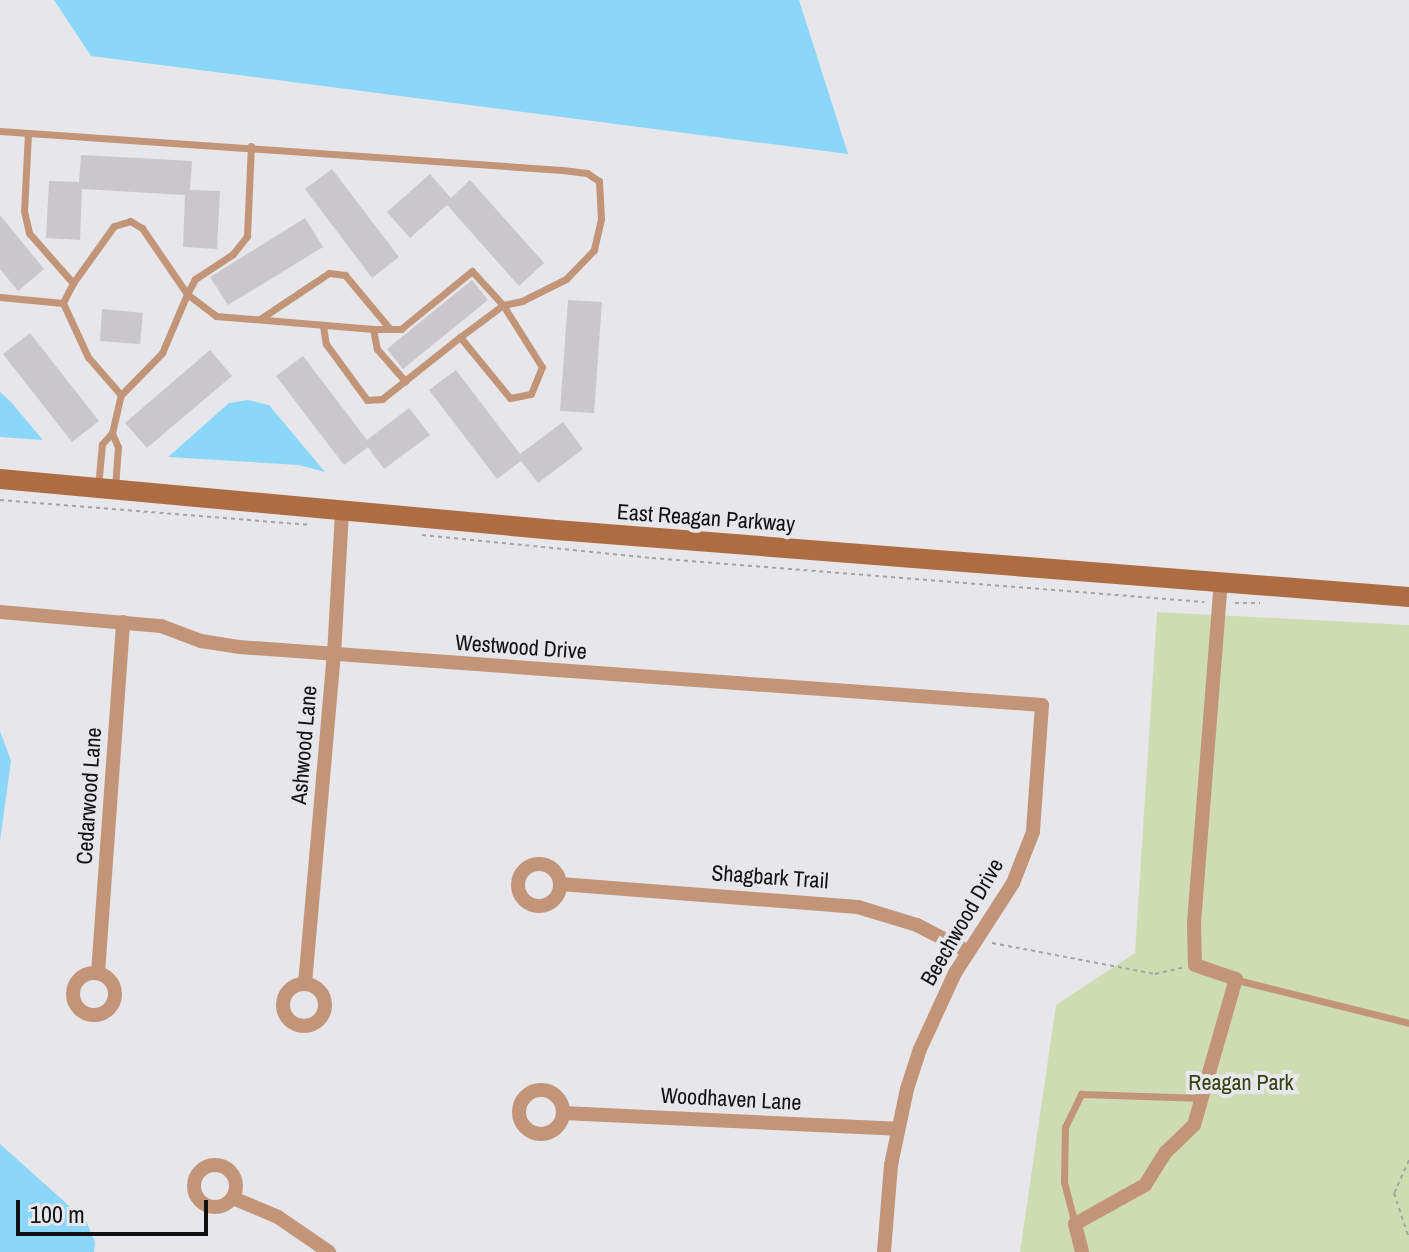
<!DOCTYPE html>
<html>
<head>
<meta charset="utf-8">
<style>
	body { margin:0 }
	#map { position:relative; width:1409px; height:1252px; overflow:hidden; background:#e7e6ea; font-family:"Archivo Narrow",sans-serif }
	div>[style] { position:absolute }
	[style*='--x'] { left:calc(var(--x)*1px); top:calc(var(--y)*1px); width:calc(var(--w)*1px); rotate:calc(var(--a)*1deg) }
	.green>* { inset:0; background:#cfdcb2 }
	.water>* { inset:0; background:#8ad7fa }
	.building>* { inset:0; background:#c9c7cb }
	.path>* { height:2px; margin-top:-1px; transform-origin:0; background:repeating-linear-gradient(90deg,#a3a3a6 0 4px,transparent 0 8px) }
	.lane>* { height:7px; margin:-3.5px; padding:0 3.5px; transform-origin:3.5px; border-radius:3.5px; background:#c29579 }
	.street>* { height:14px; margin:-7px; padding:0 7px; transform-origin:7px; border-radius:7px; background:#c29579 }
	.street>.ring { margin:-7px; padding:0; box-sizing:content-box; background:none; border:14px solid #c29579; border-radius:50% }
	.secondary>* { height:20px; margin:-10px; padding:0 10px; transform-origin:10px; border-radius:10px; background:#ad6c41 }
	span { translate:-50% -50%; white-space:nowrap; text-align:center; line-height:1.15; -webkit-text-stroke:8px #e7e6ea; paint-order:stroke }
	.street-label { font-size:22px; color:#121213 }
	.park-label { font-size:22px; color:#354110 }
	.scale { position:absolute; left:16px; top:1200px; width:192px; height:36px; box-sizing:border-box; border:4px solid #121213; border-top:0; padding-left:10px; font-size:24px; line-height:28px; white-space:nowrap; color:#121213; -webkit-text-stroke:6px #e7e6ea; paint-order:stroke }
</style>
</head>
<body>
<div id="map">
	<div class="green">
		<i style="clip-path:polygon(1157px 612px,1409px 625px,1409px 1252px,1020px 1252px,1056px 1005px,1135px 953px)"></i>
	</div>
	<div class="water">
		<i style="clip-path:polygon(54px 0,799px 0,848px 154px,91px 56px)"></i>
		<i style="clip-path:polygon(0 392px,10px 401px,43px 440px,0 437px)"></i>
		<i style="clip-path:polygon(248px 400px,269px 405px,325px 472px,299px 465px,168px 457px,229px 403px)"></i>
		<i style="clip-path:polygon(0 731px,11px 761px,0 841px)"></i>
		<i style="clip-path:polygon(0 1144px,86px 1221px,95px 1242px,94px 1252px,0 1252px)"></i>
	</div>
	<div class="building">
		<i style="clip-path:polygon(81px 155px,192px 161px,190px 190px,220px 191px,217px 249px,183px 247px,185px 195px,82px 189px,80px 240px,46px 238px,49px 181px,79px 182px)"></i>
		<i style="clip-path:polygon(332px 169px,399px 257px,372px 278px,305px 189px)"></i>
		<i style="clip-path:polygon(430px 174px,451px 198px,470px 180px,544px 263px,519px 286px,447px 205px,410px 238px,387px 212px)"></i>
		<i style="clip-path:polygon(0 215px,44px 269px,18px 291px,0 269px)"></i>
		<i style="clip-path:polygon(305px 218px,323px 247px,228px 305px,210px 277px)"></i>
		<i style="clip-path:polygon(472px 280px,488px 300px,403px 369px,387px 349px)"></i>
		<i style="clip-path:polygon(568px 300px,602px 302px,594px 413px,560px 411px)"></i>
		<i style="clip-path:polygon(102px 309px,143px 313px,140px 344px,100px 341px)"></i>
		<i style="clip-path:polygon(30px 333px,99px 421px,72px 442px,3px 354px)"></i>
		<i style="clip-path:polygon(210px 350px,232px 376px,147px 448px,125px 423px)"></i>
		<i style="clip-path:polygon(303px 356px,367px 440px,409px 408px,430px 435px,384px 469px,368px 447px,344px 465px,276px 376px)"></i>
		<i style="clip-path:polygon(456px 370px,520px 454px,563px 422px,583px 449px,538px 483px,521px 461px,497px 479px,429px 390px)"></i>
	</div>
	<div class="path">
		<i style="--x:0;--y:500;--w:309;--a:4.6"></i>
		<i style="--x:422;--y:535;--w:231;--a:5.7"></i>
		<i style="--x:652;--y:558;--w:554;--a:4.56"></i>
		<i style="--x:1235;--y:603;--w:25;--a:0"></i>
		<i style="--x:992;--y:943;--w:166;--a:10.8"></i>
		<i style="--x:1155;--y:974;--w:28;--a:-13"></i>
		<i style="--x:1409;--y:1160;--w:36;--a:114"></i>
		<i style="--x:1394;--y:1193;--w:47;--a:71.6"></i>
	</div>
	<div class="lane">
		<i style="--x:0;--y:131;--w:563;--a:3.97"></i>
		<i style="--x:562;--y:170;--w:25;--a:7"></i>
		<i style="--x:587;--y:173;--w:14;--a:34"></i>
		<i style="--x:599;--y:181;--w:38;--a:87"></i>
		<i style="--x:601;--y:219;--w:32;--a:103"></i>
		<i style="--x:594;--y:250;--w:40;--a:134"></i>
		<i style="--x:566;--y:279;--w:49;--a:153.4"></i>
		<i style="--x:522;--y:301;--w:19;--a:168"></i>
		<i style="--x:503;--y:305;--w:46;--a:-132.4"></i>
		<i style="--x:472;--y:271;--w:92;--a:140.8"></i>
		<i style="--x:401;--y:329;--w:28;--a:180"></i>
		<i style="--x:373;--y:329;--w:20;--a:79"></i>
		<i style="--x:377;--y:349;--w:43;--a:48.8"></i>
		<i style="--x:28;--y:133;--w:78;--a:92.9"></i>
		<i style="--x:24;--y:211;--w:23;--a:77"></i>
		<i style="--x:29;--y:233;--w:67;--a:48.7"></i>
		<i style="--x:73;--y:283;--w:22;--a:117"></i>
		<i style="--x:63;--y:303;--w:60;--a:65.2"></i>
		<i style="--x:88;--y:357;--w:50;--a:49"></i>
		<i style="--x:73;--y:283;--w:70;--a:-54.3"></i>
		<i style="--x:114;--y:226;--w:17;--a:-17"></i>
		<i style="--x:130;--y:221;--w:14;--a:30"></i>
		<i style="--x:142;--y:228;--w:80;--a:55.7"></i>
		<i style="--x:187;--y:294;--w:17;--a:-62"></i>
		<i style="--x:195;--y:279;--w:45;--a:-33.3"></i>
		<i style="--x:233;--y:254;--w:23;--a:-52"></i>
		<i style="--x:247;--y:236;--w:90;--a:-87.5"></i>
		<i style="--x:0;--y:297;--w:63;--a:5.4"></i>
		<i style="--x:260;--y:319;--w:83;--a:-33.7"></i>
		<i style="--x:329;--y:273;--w:16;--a:7"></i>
		<i style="--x:345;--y:275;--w:70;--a:50.2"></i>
		<i style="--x:323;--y:326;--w:18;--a:81"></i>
		<i style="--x:326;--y:344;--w:69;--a:53.8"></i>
		<i style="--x:367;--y:400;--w:15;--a:-4"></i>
		<i style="--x:382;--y:399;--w:100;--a:-38.5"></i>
		<i style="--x:460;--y:337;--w:79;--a:50.7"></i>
		<i style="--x:510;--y:398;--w:21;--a:-11"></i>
		<i style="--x:531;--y:394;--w:29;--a:-68"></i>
		<i style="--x:542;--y:367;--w:73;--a:-122.2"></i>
		<i style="--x:503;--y:305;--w:54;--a:143.3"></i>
		<i style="--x:112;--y:433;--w:15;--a:67"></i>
		<i style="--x:118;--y:447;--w:41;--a:94.2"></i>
		<i style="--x:98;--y:487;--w:43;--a:-84.7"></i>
		<i style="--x:102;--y:444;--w:15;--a:-48"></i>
		<i style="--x:112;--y:433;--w:39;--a:-77"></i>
		<i style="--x:121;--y:395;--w:59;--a:-45.7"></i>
		<i style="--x:162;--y:353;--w:64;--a:-67"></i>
		<i style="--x:187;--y:294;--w:36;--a:37"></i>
		<i style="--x:216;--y:316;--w:158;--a:4.7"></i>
		<i style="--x:1237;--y:980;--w:177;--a:14"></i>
		<i style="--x:1075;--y:1224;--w:43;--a:-104.7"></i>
		<i style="--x:1064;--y:1182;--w:55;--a:-89"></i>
		<i style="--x:1065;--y:1127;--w:37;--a:-64"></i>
		<i style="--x:1081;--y:1094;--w:123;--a:1.9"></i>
	</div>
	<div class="street">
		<i style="--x:0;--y:612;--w:162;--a:5"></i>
		<i style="--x:161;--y:626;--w:43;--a:20.6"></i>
		<i style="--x:201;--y:641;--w:38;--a:9"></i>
		<i style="--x:239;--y:647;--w:805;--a:4.13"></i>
		<i style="--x:1042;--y:705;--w:127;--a:94.1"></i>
		<i style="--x:1033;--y:832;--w:55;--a:111.4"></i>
		<i style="--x:1013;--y:883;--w:107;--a:122.8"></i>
		<i style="--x:955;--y:973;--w:84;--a:114.7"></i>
		<i style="--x:920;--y:1049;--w:42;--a:108"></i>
		<i style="--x:907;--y:1089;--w:78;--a:101.9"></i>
		<i style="--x:891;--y:1165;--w:87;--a:94.6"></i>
		<i class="ring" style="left:518px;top:864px;width:28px;height:28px"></i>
		<i style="--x:560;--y:884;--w:299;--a:4.4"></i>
		<i style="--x:858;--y:907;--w:62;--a:17"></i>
		<i style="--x:917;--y:925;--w:56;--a:27.5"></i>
		<i class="ring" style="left:73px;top:973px;width:28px;height:28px"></i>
		<i style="--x:98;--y:973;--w:352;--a:-85.9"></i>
		<i style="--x:305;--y:984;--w:330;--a:-85"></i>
		<i style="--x:334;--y:655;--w:144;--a:-86.8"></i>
		<i class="ring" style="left:283px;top:984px;width:28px;height:28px"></i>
		<i class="ring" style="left:519px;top:1090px;width:30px;height:30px"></i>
		<i style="--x:563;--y:1113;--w:334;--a:2.7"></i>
		<i class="ring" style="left:194px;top:1165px;width:28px;height:28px"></i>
		<i style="--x:233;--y:1198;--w:49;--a:22.9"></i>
		<i style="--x:278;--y:1217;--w:62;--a:34.5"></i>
		<i style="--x:1082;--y:1252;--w:29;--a:-104"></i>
		<i style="--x:1075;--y:1224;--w:80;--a:-29.1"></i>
		<i style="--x:1145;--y:1185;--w:39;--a:-58"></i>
		<i style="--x:1166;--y:1152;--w:39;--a:-44"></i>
		<i style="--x:1194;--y:1125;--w:152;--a:-74"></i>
		<i style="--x:1236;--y:979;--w:43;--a:-161.1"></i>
		<i style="--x:1195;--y:965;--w:42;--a:-91.4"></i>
		<i style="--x:1194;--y:923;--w:342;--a:-85.5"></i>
	</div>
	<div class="secondary">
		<i style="--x:0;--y:479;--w:558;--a:5.24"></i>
		<i style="--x:556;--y:530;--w:856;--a:4.49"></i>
	</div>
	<div class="street-label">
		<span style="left:706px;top:518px;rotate:4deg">East Reagan Parkway</span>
		<span style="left:521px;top:647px;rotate:4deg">Westwood Drive</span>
		<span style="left:304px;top:745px;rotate:-85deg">Ashwood Lane</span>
		<span style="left:89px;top:796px;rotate:-86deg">Cedarwood Lane</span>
		<span style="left:770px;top:877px;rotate:4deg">Shagbark Trail</span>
		<span style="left:962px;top:922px;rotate:-60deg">Beechwood Drive</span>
		<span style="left:731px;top:1099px;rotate:3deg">Woodhaven Lane</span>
	</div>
	<div class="park-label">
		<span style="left:1241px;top:1083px">Reagan Park</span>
	</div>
	<div class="scale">100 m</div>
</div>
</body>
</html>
